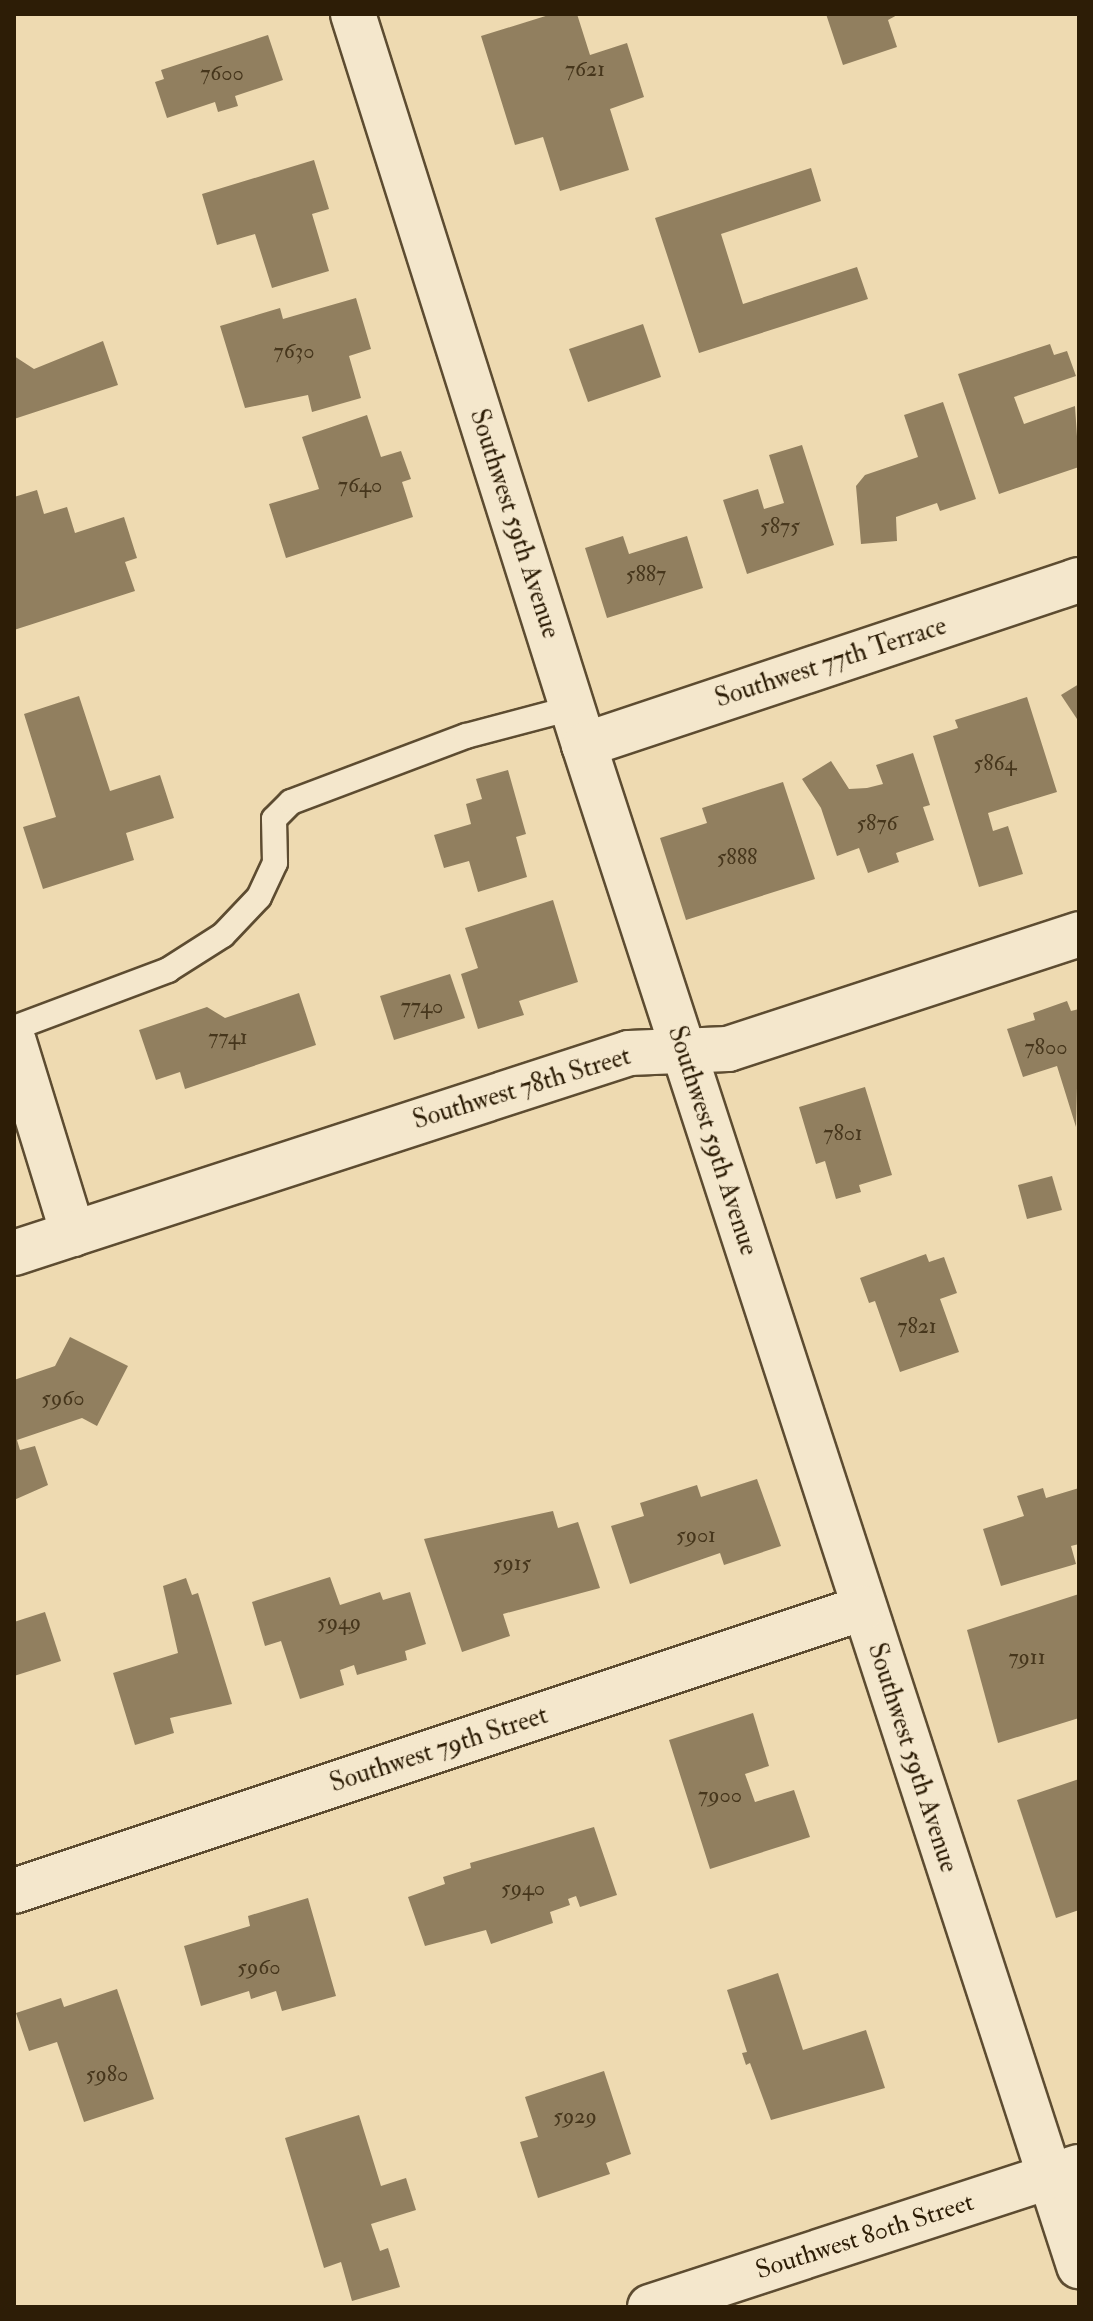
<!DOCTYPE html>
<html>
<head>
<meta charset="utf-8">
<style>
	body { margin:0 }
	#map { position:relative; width:1093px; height:2321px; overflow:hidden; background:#eedab1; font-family:"IM FELL Double Pica",serif }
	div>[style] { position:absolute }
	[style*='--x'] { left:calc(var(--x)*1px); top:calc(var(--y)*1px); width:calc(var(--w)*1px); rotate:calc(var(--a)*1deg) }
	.building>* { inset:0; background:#917f5f }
	.roads { filter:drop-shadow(2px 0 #5d4c31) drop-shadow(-2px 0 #5d4c31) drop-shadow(0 2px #5d4c31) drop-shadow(0 -2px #5d4c31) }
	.lane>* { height:24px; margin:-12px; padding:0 12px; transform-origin:12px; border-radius:12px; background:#f4e7cc }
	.street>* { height:44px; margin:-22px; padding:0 22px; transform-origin:22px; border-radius:22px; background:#f4e7cc }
	.secondary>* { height:44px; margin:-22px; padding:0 22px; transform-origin:22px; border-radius:22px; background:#f4e7cc }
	span { translate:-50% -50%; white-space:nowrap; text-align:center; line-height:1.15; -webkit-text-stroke:6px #f4e7cc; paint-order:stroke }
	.number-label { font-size:22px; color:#46361c }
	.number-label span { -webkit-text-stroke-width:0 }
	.street-label { font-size:26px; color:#2d1d06 }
	.frame { position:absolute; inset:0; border:16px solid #2d1d06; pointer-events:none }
</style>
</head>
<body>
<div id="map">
	<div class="building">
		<i style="clip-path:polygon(552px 14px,577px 14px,590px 55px,627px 43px,644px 97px,610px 109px,629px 170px,560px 191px,543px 137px,515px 145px,481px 36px)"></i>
		<i style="clip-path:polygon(826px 14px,899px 14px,888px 20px,897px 47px,843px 65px)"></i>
		<i style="clip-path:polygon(268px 35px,283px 80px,235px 96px,238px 106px,218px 112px,215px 102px,167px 118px,155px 82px,164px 79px,161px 70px)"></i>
		<i style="clip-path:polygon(314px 160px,329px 209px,312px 214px,329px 271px,272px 288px,255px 234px,217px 245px,202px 194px)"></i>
		<i style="clip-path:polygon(811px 168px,821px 201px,721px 234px,743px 304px,857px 267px,868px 299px,699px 353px,655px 218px)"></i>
		<i style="clip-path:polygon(356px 298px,371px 349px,349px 356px,361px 398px,312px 412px,308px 395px,245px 408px,220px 326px,280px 308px,283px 319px)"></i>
		<i style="clip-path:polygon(643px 324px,661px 377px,588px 402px,569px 349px)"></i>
		<i style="clip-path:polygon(103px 341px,118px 385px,14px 419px,14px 356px,34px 369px)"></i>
		<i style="clip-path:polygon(1050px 344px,1054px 355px,1067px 351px,1076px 376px,1014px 397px,1024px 424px,1075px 406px,1079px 467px,999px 494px,958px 374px)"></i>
		<i style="clip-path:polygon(943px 402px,976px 499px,940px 511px,937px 503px,896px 517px,897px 541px,861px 544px,856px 486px,865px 475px,918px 457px,904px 415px)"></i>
		<i style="clip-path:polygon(367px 415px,381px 457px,401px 451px,411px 479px,402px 482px,413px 517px,286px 558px,269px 504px,319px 489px,302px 437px)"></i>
		<i style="clip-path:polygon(802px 445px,834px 545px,747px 574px,723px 500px,758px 489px,764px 509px,784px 503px,769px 455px)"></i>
		<i style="clip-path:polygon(37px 490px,44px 514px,67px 507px,75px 533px,124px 517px,137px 558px,125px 562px,135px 591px,14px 630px,14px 497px)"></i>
		<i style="clip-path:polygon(623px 536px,629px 554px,687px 536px,703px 588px,607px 618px,585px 548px)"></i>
		<i style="clip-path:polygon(1079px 684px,1079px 722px,1061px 695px)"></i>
		<i style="clip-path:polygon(79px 696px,110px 791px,160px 775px,174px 818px,126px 833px,134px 860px,43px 889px,23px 827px,56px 817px,24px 714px)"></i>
		<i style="clip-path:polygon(1027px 697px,1057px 792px,988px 813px,993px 831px,1008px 826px,1023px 874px,979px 887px,933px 736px,958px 728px,955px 720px)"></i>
		<i style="clip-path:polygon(913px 753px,930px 805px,923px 807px,934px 840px,896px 853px,899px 862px,868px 873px,859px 848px,837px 856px,821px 808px,802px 779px,831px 761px,849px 789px,867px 788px,883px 784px,876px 765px)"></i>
		<i style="clip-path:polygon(508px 770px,526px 834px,516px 837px,527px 877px,478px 892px,469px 861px,444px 868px,434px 835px,471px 824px,466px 804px,482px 799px,476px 779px)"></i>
		<i style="clip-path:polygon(783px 782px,815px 879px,686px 920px,660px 838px,707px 823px,702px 808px)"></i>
		<i style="clip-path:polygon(553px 900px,578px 982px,519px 1001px,524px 1015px,478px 1029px,461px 974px,478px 968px,465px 928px)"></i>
		<i style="clip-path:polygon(450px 974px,465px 1018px,394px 1040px,380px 996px)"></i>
		<i style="clip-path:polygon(299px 993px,316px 1045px,185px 1089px,180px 1072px,156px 1080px,139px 1030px,207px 1007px,225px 1018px)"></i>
		<i style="clip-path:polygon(1067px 1001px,1071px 1011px,1079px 1009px,1076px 1127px,1057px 1066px,1023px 1077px,1007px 1029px,1035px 1020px,1033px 1013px)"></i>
		<i style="clip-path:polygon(865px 1087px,892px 1175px,859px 1185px,861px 1192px,836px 1199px,825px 1161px,816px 1164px,799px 1107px)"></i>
		<i style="clip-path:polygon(1052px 1176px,1062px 1210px,1027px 1219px,1018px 1185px)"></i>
		<i style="clip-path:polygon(926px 1254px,929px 1262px,944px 1257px,957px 1293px,940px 1299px,959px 1352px,900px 1372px,875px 1301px,869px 1303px,860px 1278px)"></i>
		<i style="clip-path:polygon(70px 1337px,128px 1366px,97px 1426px,82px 1418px,17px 1440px,20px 1450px,35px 1446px,48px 1485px,14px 1500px,14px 1380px,55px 1366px)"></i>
		<i style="clip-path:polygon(757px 1479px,781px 1546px,724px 1565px,720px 1553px,630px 1584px,611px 1526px,644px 1516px,640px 1503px,697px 1485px,701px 1497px)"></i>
		<i style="clip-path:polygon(1043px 1488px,1046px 1498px,1079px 1488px,1079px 1544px,1071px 1546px,1076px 1564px,1001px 1586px,983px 1529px,1024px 1516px,1017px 1496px)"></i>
		<i style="clip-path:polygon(553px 1511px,558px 1528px,578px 1522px,600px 1588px,503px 1614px,510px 1636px,462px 1652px,424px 1539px)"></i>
		<i style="clip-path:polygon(330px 1577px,340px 1605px,380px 1592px,383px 1600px,410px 1592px,426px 1644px,405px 1651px,407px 1660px,357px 1675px,354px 1665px,340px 1670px,344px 1685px,300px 1699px,281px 1641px,265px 1646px,252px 1602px)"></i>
		<i style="clip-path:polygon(186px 1578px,192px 1595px,198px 1593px,232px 1704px,170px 1718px,174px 1733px,135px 1745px,113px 1673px,178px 1653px,163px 1586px)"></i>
		<i style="clip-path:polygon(1079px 1594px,1079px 1718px,998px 1743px,967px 1630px)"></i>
		<i style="clip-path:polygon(45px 1612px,61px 1661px,14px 1676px,14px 1622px)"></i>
		<i style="clip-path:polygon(753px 1713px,769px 1766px,745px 1774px,755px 1802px,794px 1790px,810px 1837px,710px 1869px,669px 1740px)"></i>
		<i style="clip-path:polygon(1079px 1779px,1079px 1910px,1056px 1918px,1017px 1800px)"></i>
		<i style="clip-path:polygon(594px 1827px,617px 1895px,580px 1907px,576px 1896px,568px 1899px,570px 1905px,550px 1912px,553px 1923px,491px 1944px,486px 1930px,425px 1946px,408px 1897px,445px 1884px,443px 1877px,471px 1868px,470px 1863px)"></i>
		<i style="clip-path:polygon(308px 1898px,336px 1996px,282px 2011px,276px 1991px,251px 1999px,249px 1991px,201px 2006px,184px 1946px,250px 1926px,248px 1916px)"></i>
		<i style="clip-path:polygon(778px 1973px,803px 2050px,866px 2030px,885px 2088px,771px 2120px,750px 2063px,746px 2065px,742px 2053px,747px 2052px,727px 1990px)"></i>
		<i style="clip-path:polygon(117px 1989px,154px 2099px,84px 2122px,57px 2042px,29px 2051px,16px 2013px,61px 1998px,64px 2007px)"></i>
		<i style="clip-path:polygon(604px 2071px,631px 2154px,606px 2163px,610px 2174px,538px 2198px,520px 2142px,538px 2137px,525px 2097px)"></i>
		<i style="clip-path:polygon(359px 2115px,381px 2186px,406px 2178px,416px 2210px,371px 2224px,380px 2251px,388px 2248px,400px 2287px,352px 2301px,341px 2262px,324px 2268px,285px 2138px)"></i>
	</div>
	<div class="roads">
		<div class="lane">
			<i style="--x:14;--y:1028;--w:165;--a:-20.6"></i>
			<i style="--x:168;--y:970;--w:65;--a:-32.5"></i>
			<i style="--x:223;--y:935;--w:52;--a:-46.5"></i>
			<i style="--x:259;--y:897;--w:38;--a:-65"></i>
			<i style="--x:275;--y:863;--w:44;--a:-91.3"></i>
			<i style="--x:274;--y:819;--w:24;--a:-45"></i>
			<i style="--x:291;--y:802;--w:187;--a:-20.7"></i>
			<i style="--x:466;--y:736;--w:110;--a:-14.8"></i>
		</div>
		<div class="street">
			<i style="--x:353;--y:14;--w:767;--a:72.46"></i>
			<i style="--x:584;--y:745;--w:1600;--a:71.97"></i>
			<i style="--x:584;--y:745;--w:522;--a:-18.43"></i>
			<i style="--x:14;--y:1042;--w:201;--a:72.9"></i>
			<i style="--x:14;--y:1253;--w:647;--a:-18.01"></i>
			<i style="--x:629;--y:1053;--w:99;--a:-2.3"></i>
			<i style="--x:728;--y:1049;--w:369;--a:-18.1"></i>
			<i style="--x:14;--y:1891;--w:895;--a:-18.43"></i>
		</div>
		<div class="secondary">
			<i style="--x:650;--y:2307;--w:451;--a:-18.1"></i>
		</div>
	</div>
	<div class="number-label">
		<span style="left:585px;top:70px">7621</span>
		<span style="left:222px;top:74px">7600</span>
		<span style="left:294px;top:352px">7630</span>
		<span style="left:360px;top:486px">7640</span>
		<span style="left:780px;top:527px">5875</span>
		<span style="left:646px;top:575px">5887</span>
		<span style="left:995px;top:764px">5864</span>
		<span style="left:877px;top:824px">5876</span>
		<span style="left:737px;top:858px">5888</span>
		<span style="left:422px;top:1007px">7740</span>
		<span style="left:228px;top:1038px">7741</span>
		<span style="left:1046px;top:1048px">7800</span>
		<span style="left:843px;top:1134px">7801</span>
		<span style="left:917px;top:1327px">7821</span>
		<span style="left:63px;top:1399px">5960</span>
		<span style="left:696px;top:1536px">5901</span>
		<span style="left:512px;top:1564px">5915</span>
		<span style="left:339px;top:1623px">5949</span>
		<span style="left:1027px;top:1658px">7911</span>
		<span style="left:720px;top:1796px">7900</span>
		<span style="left:523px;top:1889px">5940</span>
		<span style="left:259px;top:1968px">5960</span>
		<span style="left:107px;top:2075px">5980</span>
		<span style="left:575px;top:2117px">5929</span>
	</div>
	<div class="street-label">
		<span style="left:514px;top:524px;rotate:72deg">Southwest 59th Avenue</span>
		<span style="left:831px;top:663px;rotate:-18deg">Southwest 77th Terrace</span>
		<span style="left:522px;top:1089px;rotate:-17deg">Southwest 78th Street</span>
		<span style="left:712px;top:1141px;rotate:72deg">Southwest 59th Avenue</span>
		<span style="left:439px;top:1750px;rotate:-18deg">Southwest 79th Street</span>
		<span style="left:912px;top:1758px;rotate:72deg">Southwest 59th Avenue</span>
		<span style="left:865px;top:2237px;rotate:-18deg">Southwest 80th Street</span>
	</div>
	<div class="frame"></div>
</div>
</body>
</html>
